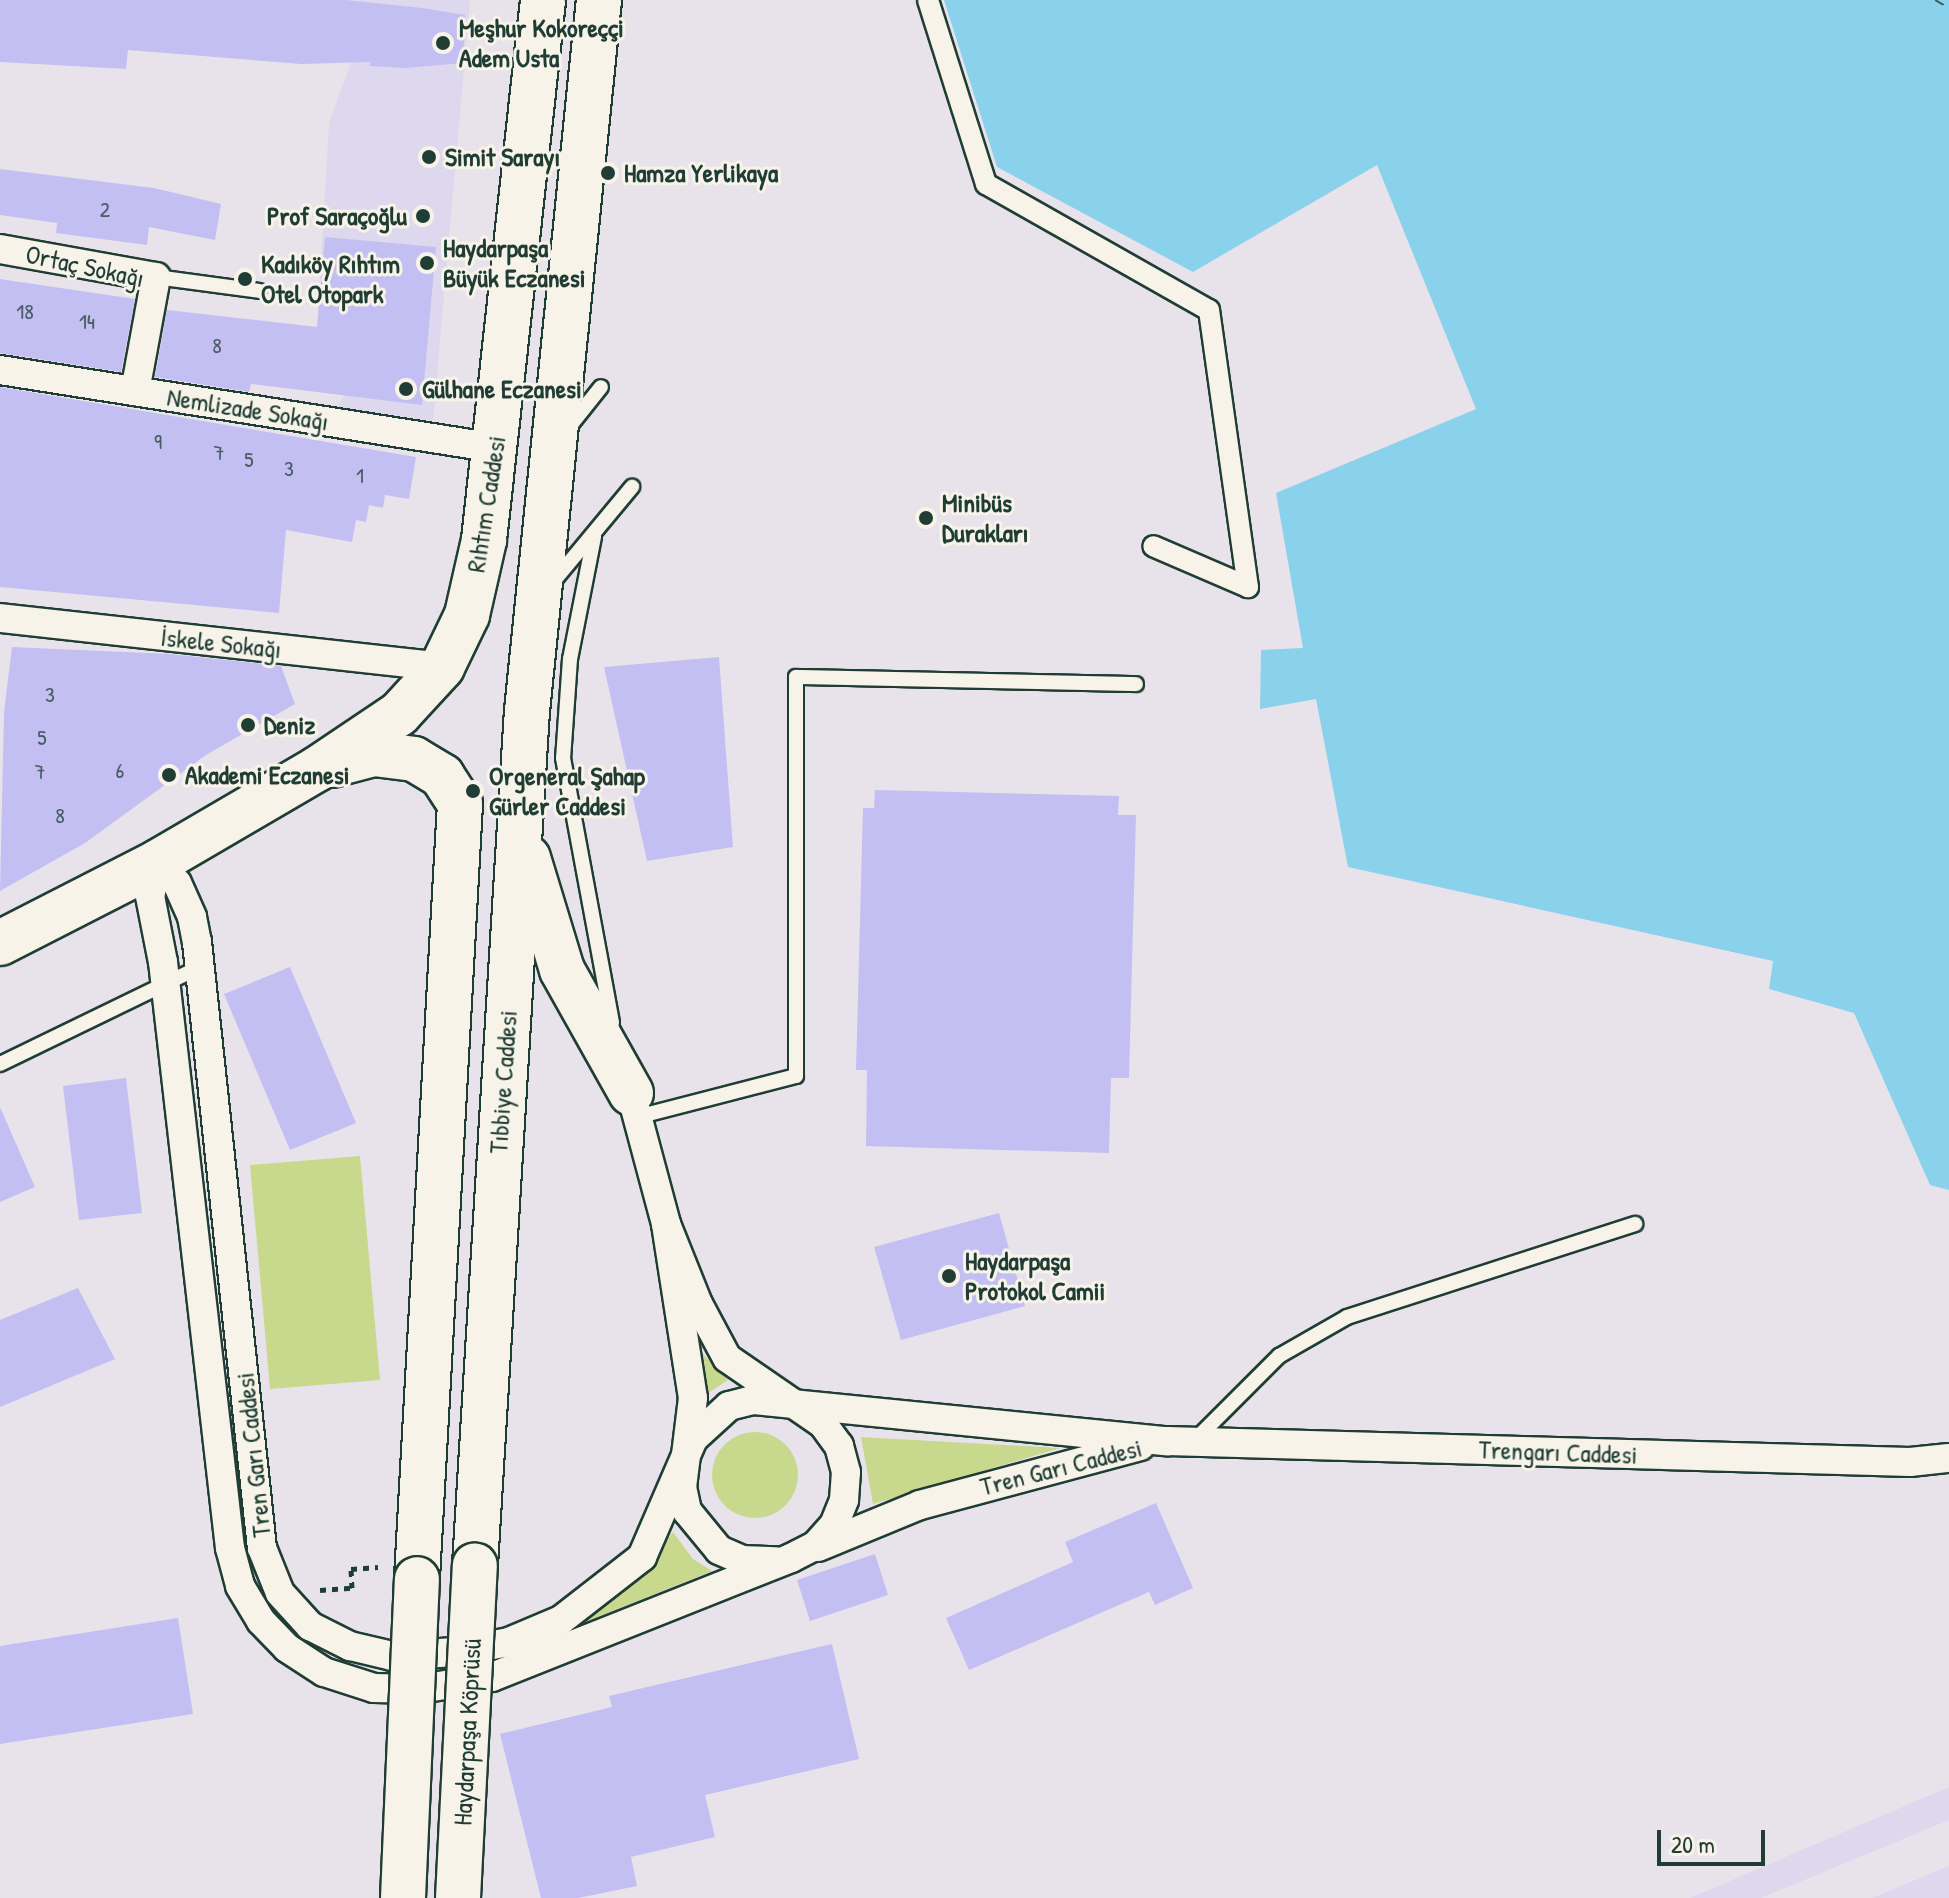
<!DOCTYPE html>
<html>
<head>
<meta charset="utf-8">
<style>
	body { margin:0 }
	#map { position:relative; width:1949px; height:1898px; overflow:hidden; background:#e8e3eb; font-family:"Patrick Hand",sans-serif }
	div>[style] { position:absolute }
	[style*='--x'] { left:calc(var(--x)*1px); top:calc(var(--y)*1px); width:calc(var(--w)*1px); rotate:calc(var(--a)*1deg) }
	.built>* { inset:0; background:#ddd8ed }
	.green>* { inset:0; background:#c8d98e }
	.round { border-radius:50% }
	.water>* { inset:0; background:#8ad1eb }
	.ferry>* { height:2px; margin-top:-1px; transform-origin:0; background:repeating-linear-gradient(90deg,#345b59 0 10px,transparent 0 18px) }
	.building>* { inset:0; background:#c4bff2 }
	.path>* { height:5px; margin-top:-2.5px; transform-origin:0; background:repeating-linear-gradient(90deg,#1f3d34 0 6px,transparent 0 12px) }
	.roads { filter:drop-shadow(2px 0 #1f3d34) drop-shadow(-2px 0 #1f3d34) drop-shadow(0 2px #1f3d34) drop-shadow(0 -2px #1f3d34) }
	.service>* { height:14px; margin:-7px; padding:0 7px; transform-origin:7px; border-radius:7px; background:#f7f3e8 }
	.pedestrian>* { height:20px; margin:-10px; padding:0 10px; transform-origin:10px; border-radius:10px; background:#f7f3e8 }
	.minor>* { height:28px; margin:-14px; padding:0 14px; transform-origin:14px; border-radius:14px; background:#f7f3e8 }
	.primary>* { height:44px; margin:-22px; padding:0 22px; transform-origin:22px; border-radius:22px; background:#f7f3e8 }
	.bridges { filter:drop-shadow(2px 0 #1f3d34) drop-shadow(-2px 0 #1f3d34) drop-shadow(0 2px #1f3d34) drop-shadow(0 -2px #1f3d34) }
	.primary-bridge>* { height:44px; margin:-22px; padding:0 22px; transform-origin:22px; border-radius:22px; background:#f7f3e8 }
	.dots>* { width:22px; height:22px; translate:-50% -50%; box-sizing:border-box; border:4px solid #f7f3e8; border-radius:50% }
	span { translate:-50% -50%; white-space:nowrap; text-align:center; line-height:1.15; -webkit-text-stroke:6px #f7f3e8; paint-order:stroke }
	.number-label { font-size:22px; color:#485e64 }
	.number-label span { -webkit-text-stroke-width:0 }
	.poi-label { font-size:26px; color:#1f3d34; font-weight:700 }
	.left { translate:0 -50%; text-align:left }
	.right { translate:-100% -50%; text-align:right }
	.street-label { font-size:26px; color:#1f3d34 }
	.scale { position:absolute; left:1657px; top:1830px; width:108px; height:36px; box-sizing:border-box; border:4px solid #1f3d34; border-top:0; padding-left:10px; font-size:24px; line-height:28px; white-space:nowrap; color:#1f3d34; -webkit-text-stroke:6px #f7f3e8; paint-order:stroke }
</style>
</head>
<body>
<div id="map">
	<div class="built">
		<i style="clip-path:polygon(346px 0,470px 0,433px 421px,337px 408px,344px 395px,352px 332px,317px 327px,329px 122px,354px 55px)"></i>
		<i style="clip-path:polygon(1949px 1787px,1949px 1820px,1761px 1898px,1690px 1898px)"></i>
		<i style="clip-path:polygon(1949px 1866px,1949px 1898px,1872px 1898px)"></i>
	</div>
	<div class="green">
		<i style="clip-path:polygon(360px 1156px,380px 1380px,270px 1389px,250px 1165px)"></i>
		<i style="clip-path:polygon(690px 1341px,728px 1380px,702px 1397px)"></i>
		<i class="round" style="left:712px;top:1432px;width:86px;height:86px"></i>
		<i style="clip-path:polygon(861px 1437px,1060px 1448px,873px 1504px)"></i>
		<i style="clip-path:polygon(673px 1532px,693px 1559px,712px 1571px,580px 1624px,642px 1574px)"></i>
	</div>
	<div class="water">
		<i style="clip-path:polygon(944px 0,1949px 0,1949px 1190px,1930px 1185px,1854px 1013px,1769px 989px,1773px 961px,1348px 867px,1316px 699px,1260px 709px,1261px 650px,1303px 648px,1276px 493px,1476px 409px,1377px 165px,1193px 272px,997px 167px)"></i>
	</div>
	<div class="ferry">
		<i style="--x:1935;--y:0;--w:16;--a:30"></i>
	</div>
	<div class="building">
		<i style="clip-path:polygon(0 0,346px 0,422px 8px,465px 15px,463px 63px,405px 68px,370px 66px,370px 62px,301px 64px,128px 50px,126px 69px,0 62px)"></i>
		<i style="clip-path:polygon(0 169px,154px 188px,221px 204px,215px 240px,149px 227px,147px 245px,56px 233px,57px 223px,0 215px)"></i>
		<i style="clip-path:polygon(325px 237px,436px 247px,422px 405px,251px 384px,249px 392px,155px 377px,167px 310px,317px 327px)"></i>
		<i style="clip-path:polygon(0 279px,135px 299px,121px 372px,0 353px)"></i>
		<i style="clip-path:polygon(0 387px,416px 457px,409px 499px,385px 495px,383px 508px,369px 505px,366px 522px,356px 520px,352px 542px,286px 530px,279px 613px,0 587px)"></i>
		<i style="clip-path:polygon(12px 647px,170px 654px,281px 666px,295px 704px,206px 755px,85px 843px,0 891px,4px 712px)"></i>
		<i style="clip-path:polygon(719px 657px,733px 847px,647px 861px,604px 667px)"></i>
		<i style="clip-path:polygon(875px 790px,1119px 796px,1118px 815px,1136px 815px,1129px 1078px,1111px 1078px,1109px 1153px,866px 1146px,867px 1070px,856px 1070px,863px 808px,874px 808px)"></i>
		<i style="clip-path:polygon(290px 967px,356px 1123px,290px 1150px,224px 994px)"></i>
		<i style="clip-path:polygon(126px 1078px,142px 1213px,79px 1220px,63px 1086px)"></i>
		<i style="clip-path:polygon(0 1107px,35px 1187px,0 1202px)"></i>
		<i style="clip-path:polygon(999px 1213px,1025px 1306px,901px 1340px,874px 1247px)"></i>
		<i style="clip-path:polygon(78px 1288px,115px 1359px,0 1407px,0 1320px)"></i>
		<i style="clip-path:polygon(1156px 1503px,1193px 1588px,1155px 1605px,1149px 1592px,969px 1670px,946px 1618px,1073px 1562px,1065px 1542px)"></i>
		<i style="clip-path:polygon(875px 1554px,888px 1595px,810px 1621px,797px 1580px)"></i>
		<i style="clip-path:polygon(178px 1618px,193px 1714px,0 1744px,0 1646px)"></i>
		<i style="clip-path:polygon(832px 1644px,859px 1759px,705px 1795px,715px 1837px,631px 1857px,637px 1886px,578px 1898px,541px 1898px,500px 1734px,612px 1707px,609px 1696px)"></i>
	</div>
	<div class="path">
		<i style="--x:320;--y:1590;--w:32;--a:-4"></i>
		<i style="--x:352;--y:1588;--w:19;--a:-93"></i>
		<i style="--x:351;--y:1569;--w:27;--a:-4"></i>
	</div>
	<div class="roads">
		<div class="service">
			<i style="--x:156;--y:277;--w:104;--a:7.7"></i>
			<i style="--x:569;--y:427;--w:51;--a:-51.3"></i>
			<i style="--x:594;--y:537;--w:124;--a:101.1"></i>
			<i style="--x:570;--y:659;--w:99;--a:94"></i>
			<i style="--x:563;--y:758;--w:269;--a:79.5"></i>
			<i style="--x:553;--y:582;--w:124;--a:-50.3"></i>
			<i style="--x:0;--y:1064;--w:222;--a:-25.9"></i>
			<i style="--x:637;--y:1117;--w:164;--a:-14.5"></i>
			<i style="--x:796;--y:1076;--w:399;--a:-90"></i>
			<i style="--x:796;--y:677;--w:340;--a:1.2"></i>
			<i style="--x:1195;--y:1440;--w:119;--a:-45"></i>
			<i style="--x:1279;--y:1356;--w:78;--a:-29.8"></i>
			<i style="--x:1347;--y:1317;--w:303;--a:-17.9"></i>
		</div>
		<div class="pedestrian">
			<i style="--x:928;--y:0;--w:193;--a:72.5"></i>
			<i style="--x:986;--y:184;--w:256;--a:29.5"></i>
			<i style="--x:1209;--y:310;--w:280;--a:82"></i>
			<i style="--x:1248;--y:587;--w:103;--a:-156.7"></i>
		</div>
		<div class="minor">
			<i style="--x:0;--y:249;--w:158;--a:10.2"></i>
			<i style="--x:156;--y:277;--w:116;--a:100.4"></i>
			<i style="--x:0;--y:370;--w:502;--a:8.94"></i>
			<i style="--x:0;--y:618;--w:445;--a:6.3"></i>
			<i style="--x:158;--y:862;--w:28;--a:48"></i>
			<i style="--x:177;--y:883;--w:37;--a:66"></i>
			<i style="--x:192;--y:917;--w:25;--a:79"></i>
			<i style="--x:197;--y:942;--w:609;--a:83.88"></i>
			<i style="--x:262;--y:1548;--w:48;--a:68.2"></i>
			<i style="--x:280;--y:1593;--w:45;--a:47.7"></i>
			<i style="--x:310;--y:1626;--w:45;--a:26.6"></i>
			<i style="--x:350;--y:1646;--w:43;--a:13.4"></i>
			<i style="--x:392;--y:1656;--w:63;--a:-3.6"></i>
			<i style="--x:455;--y:1652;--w:55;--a:-10.5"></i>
			<i style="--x:509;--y:1642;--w:56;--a:-22.9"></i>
			<i style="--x:561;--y:1620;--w:103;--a:-37.9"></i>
			<i style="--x:642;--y:1557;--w:129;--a:-66.6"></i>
			<i style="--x:693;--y:1439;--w:49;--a:-42.5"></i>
			<i style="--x:729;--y:1406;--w:25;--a:-14"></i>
			<i style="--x:753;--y:1400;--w:416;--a:5.7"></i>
			<i style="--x:1167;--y:1441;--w:743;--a:1.62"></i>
			<i style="--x:1910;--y:1462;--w:39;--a:-6"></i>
			<i style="--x:158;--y:862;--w:35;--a:103"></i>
			<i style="--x:150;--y:896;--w:67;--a:78.9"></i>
			<i style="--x:163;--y:962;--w:590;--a:83.48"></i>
			<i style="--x:230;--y:1548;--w:39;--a:75"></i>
			<i style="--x:240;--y:1586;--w:41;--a:59"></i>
			<i style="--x:261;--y:1621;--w:37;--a:46"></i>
			<i style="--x:287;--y:1648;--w:44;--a:33"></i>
			<i style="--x:324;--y:1672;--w:52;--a:17.7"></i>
			<i style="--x:374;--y:1688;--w:47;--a:1.2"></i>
			<i style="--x:421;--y:1689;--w:72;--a:-9.6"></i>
			<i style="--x:492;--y:1677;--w:322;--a:-21.7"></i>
			<i style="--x:791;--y:1558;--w:27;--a:-27"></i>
			<i style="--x:815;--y:1546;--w:28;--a:-48"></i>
			<i style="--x:834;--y:1525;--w:27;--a:-68"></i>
			<i style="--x:844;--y:1500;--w:28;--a:-86"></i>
			<i style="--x:846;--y:1472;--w:27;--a:-105"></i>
			<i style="--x:839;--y:1446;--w:27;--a:-126"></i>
			<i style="--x:823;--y:1424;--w:116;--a:-145.5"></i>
			<i style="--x:727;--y:1358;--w:61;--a:-118.2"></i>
			<i style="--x:698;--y:1304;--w:86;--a:-111.8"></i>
			<i style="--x:631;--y:1093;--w:136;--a:75"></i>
			<i style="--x:666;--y:1224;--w:176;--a:81.2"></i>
			<i style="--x:693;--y:1398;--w:90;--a:97"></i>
			<i style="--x:682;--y:1487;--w:25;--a:78"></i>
			<i style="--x:687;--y:1511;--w:50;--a:50.6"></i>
			<i style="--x:719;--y:1550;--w:25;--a:23"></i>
			<i style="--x:742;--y:1560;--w:33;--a:2"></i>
			<i style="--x:818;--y:1547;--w:110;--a:-22.4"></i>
			<i style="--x:920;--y:1505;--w:228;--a:-15"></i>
		</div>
		<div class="primary">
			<i style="--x:332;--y:765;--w:43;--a:-14.7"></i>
			<i style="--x:374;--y:754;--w:40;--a:7.1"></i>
			<i style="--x:414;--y:759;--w:33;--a:31"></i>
			<i style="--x:442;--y:776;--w:33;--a:57"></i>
			<i style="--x:460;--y:804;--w:776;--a:93.18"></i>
			<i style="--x:528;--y:858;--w:117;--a:73.1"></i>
			<i style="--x:562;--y:970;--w:141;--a:60.7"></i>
			<i style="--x:0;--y:943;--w:178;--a:-27.1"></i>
			<i style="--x:158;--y:862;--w:184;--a:-30.3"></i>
			<i style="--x:317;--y:769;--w:99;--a:-33.9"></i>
			<i style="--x:399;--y:714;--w:64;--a:-47.5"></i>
			<i style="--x:442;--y:667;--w:58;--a:-64.3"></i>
			<i style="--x:467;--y:615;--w:77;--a:-77.2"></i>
			<i style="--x:484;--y:540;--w:543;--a:-83.76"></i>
			<i style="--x:475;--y:1565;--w:856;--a:-86.52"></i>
			<i style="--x:527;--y:711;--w:715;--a:-84.22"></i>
		</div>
	</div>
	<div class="bridges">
		<div class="primary-bridge">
			<i style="--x:403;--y:1898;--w:319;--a:-87.5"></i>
			<i style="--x:458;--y:1898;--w:333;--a:-87.1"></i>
		</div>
	</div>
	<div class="dots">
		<i style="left:443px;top:43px;background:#1f3d34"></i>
		<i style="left:429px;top:157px;background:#1f3d34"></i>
		<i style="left:608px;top:173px;background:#1f3d34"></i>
		<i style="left:423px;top:216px;background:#1f3d34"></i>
		<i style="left:427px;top:263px;background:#1f3d34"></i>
		<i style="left:245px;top:279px;background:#1f3d34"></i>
		<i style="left:406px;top:389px;background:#1f3d34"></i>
		<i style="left:926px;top:518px;background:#1f3d34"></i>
		<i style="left:248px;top:725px;background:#1f3d34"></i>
		<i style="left:169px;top:775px;background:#1f3d34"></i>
		<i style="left:473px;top:791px;background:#1f3d34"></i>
		<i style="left:949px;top:1276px;background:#1f3d34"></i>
	</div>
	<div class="number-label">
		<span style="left:105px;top:210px">2</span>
		<span style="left:25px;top:312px">18</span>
		<span style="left:87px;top:322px">14</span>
		<span style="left:217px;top:346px">8</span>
		<span style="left:158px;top:442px">9</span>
		<span style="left:219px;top:453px">7</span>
		<span style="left:249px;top:460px">5</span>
		<span style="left:289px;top:469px">3</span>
		<span style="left:360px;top:476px">1</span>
		<span style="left:50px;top:695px">3</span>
		<span style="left:42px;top:738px">5</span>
		<span style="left:120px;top:771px">6</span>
		<span style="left:40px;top:772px">7</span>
		<span style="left:60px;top:816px">8</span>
	</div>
	<div class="poi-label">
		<span class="left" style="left:459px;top:43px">Meşhur Kokoreççi<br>Adem Usta</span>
		<span class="left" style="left:445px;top:157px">Simit Sarayı</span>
		<span class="left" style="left:624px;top:173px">Hamza Yerlikaya</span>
		<span class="right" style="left:407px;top:216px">Prof Saraçoğlu</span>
		<span class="left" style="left:443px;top:263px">Haydarpaşa<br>Büyük Eczanesi</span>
		<span class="left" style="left:261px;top:279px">Kadıköy Rıhtım<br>Otel Otopark</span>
		<span class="left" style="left:422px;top:389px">Gülhane Eczanesi</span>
		<span class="left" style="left:942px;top:518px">Minibüs<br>Durakları</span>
		<span class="left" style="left:264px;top:725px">Deniz</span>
		<span class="left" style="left:185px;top:775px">Akademi Eczanesi</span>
		<span class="left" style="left:489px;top:791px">Orgeneral Şahap<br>Gürler Caddesi</span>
		<span class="left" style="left:965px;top:1276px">Haydarpaşa<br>Protokol Camii</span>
	</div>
	<div class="street-label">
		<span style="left:85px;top:266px;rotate:12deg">Ortaç Sokağı</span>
		<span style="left:248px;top:409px;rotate:9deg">Nemlizade Sokağı</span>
		<span style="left:486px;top:504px;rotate:-81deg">Rıhtım Caddesi</span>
		<span style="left:221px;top:643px;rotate:6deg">İskele Sokağı</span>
		<span style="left:503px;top:1082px;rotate:-86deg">Tıbbiye Caddesi</span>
		<span style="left:1558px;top:1452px;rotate:2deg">Trengarı Caddesi</span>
		<span style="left:253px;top:1455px;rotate:-96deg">Tren Garı Caddesi</span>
		<span style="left:1061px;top:1467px;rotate:-14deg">Tren Garı Caddesi</span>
		<span style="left:467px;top:1732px;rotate:-87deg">Haydarpaşa Köprüsü</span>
	</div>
	<div class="scale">20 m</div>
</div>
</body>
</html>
